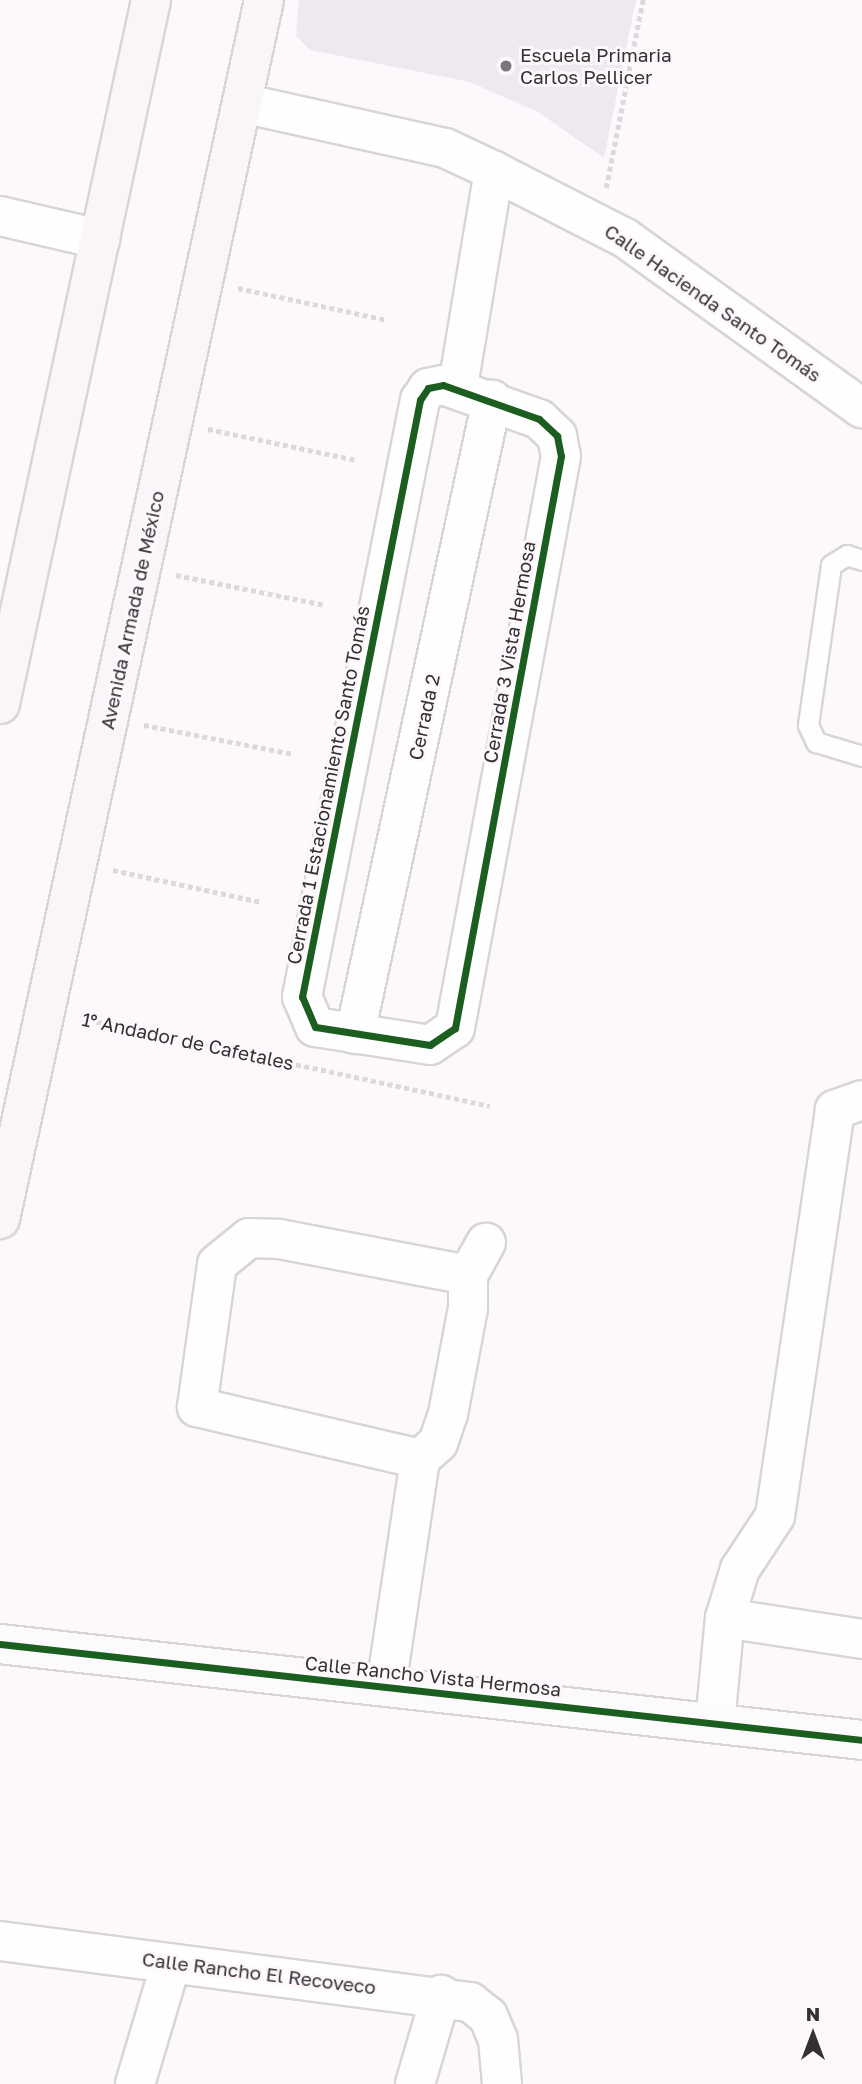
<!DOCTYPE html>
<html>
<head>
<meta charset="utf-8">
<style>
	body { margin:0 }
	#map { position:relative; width:862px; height:2084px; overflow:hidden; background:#fcf8fb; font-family:"Golos Text",sans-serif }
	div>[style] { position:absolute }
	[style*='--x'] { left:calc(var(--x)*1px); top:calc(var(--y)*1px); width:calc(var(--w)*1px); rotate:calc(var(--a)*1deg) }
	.built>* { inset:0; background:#f0e8ef }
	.path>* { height:4.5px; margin-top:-2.25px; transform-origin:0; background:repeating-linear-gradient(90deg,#dbd9db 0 5px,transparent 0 8.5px) }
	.roads { filter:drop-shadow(2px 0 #d8d5d7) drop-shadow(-2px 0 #d8d5d7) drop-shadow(0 2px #d8d5d7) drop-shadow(0 -2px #d8d5d7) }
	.lane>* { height:19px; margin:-9.5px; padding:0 9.5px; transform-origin:9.5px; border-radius:9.5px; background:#fffefe }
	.street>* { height:38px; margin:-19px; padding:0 19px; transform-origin:19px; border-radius:19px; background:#fffefe }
	.secondary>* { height:38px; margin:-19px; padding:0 19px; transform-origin:19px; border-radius:19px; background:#fcfafc }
	.primary>* { height:38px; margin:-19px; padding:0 19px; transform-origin:19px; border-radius:19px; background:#faf5f9 }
	.cycleway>* { height:7px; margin:-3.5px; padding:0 3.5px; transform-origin:3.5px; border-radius:3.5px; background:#1b5e20 }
	.dots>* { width:19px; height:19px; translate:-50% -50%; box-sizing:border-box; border:4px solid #fdf7fc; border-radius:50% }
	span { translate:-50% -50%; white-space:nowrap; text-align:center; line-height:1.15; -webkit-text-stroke:6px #fdf7fc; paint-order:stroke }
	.poi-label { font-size:19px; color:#333133 }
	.left { translate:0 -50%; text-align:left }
	.street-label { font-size:19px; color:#333133 }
	.north { position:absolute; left:778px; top:2000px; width:70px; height:70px; -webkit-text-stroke:5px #fdf7fc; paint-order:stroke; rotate:0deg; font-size:19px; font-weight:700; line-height:28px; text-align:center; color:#333133 }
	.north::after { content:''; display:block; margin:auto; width:24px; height:32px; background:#333133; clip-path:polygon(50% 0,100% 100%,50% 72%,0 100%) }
</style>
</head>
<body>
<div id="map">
	<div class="built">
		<i style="clip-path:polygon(299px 0,636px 0,604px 158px,538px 112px,470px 82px,310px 50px,296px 36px)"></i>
	</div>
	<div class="path">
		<i style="--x:606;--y:188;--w:192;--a:-78.9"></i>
		<i style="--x:238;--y:288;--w:152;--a:12.1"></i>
		<i style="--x:208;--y:429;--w:151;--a:11.8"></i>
		<i style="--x:176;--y:575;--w:152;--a:11.4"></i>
		<i style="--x:144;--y:725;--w:152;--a:11"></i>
		<i style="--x:113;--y:870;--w:151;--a:12.2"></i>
		<i style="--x:80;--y:1018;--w:419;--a:12.1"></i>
	</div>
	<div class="roads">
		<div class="lane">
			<i style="--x:862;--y:560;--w:16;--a:-162"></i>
			<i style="--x:847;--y:555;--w:19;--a:148"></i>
			<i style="--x:831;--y:565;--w:162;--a:98.2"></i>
			<i style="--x:808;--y:725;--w:19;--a:65"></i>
			<i style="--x:816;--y:742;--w:48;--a:16.9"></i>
		</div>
		<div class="street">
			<i style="--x:242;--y:103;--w:208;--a:12.5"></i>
			<i style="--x:445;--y:148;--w:54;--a:25.1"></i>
			<i style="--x:494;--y:171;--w:147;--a:27.1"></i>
			<i style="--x:625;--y:238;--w:292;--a:35.7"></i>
			<i style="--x:0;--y:216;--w:103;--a:13"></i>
			<i style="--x:443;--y:385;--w:102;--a:19.5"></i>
			<i style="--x:539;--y:419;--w:25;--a:43"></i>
			<i style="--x:557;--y:436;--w:20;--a:79"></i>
			<i style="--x:561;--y:456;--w:582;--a:100.5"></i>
			<i style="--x:455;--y:1028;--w:30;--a:146"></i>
			<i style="--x:430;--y:1045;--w:116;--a:-171.1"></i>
			<i style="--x:315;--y:1027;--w:33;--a:-113"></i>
			<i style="--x:302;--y:997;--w:609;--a:-78.82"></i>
			<i style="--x:420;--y:400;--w:14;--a:-56"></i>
			<i style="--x:428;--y:388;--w:15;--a:-11"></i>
			<i style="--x:458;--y:386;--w:218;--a:-80.5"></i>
			<i style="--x:355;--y:1034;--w:649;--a:-77.81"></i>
			<i style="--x:862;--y:1100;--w:29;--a:160"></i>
			<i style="--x:835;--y:1110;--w:410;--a:98.4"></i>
			<i style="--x:775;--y:1516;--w:64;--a:123.4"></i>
			<i style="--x:740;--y:1569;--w:51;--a:107"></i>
			<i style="--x:725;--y:1618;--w:139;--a:8.7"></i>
			<i style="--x:420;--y:1459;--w:229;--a:-166.9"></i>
			<i style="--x:197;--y:1407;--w:144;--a:-82"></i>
			<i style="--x:217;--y:1264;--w:41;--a:-39.1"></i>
			<i style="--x:249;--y:1238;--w:30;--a:2"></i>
			<i style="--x:279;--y:1239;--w:192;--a:10.8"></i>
			<i style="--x:386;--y:1687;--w:231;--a:-81.5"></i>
			<i style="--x:420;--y:1459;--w:24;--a:-42"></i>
			<i style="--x:438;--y:1443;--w:31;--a:-71"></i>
			<i style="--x:448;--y:1414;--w:108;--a:-79.3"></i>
			<i style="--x:468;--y:1308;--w:33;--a:-90"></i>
			<i style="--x:468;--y:1275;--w:37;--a:-61"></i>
			<i style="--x:715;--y:1723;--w:105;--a:-84.6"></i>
			<i style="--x:0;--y:1941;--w:474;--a:7.4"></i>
			<i style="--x:470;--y:2002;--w:23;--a:38"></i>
			<i style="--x:488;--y:2016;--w:25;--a:67"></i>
			<i style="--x:498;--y:2039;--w:45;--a:84.9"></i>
			<i style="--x:135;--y:2084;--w:126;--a:-73.4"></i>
			<i style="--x:415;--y:2084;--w:93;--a:-73.7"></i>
		</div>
		<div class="secondary">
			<i style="--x:0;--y:1644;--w:867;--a:6.35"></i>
		</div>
		<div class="primary">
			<i style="--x:0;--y:704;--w:720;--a:-77.89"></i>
			<i style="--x:0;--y:1219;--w:1247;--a:-77.78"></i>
		</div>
	</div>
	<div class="cycleway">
		<i style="--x:443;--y:385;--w:102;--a:19.5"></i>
		<i style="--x:539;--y:419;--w:25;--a:43"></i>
		<i style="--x:557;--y:436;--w:20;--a:79"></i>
		<i style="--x:561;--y:456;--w:582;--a:100.5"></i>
		<i style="--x:455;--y:1028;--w:30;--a:146"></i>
		<i style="--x:430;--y:1045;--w:116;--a:-171.1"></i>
		<i style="--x:315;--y:1027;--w:33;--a:-113"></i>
		<i style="--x:302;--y:997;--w:609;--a:-78.82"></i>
		<i style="--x:420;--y:400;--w:14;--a:-56"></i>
		<i style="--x:428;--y:388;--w:15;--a:-11"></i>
		<i style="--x:0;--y:1644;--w:867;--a:6.35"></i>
	</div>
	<div class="dots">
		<i style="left:506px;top:66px;background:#797779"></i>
	</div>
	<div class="poi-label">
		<span class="left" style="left:520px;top:66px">Escuela Primaria<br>Carlos Pellicer</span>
	</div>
	<div class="street-label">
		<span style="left:713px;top:303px;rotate:35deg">Calle Hacienda Santo Tomás</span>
		<span style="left:132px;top:610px;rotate:-78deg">Avenida Armada de México</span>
		<span style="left:509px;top:652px;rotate:-80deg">Cerrada 3 Vista Hermosa</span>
		<span style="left:424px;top:717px;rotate:-78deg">Cerrada 2</span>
		<span style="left:328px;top:785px;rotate:-79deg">Cerrada 1 Estacionamiento Santo Tomás</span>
		<span style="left:188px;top:1041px;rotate:12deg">1° Andador de Cafetales</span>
		<span style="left:433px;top:1676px;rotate:6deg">Calle Rancho Vista Hermosa</span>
		<span style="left:259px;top:1973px;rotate:7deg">Calle Rancho El Recoveco</span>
	</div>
	<div class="north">N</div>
</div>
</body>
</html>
